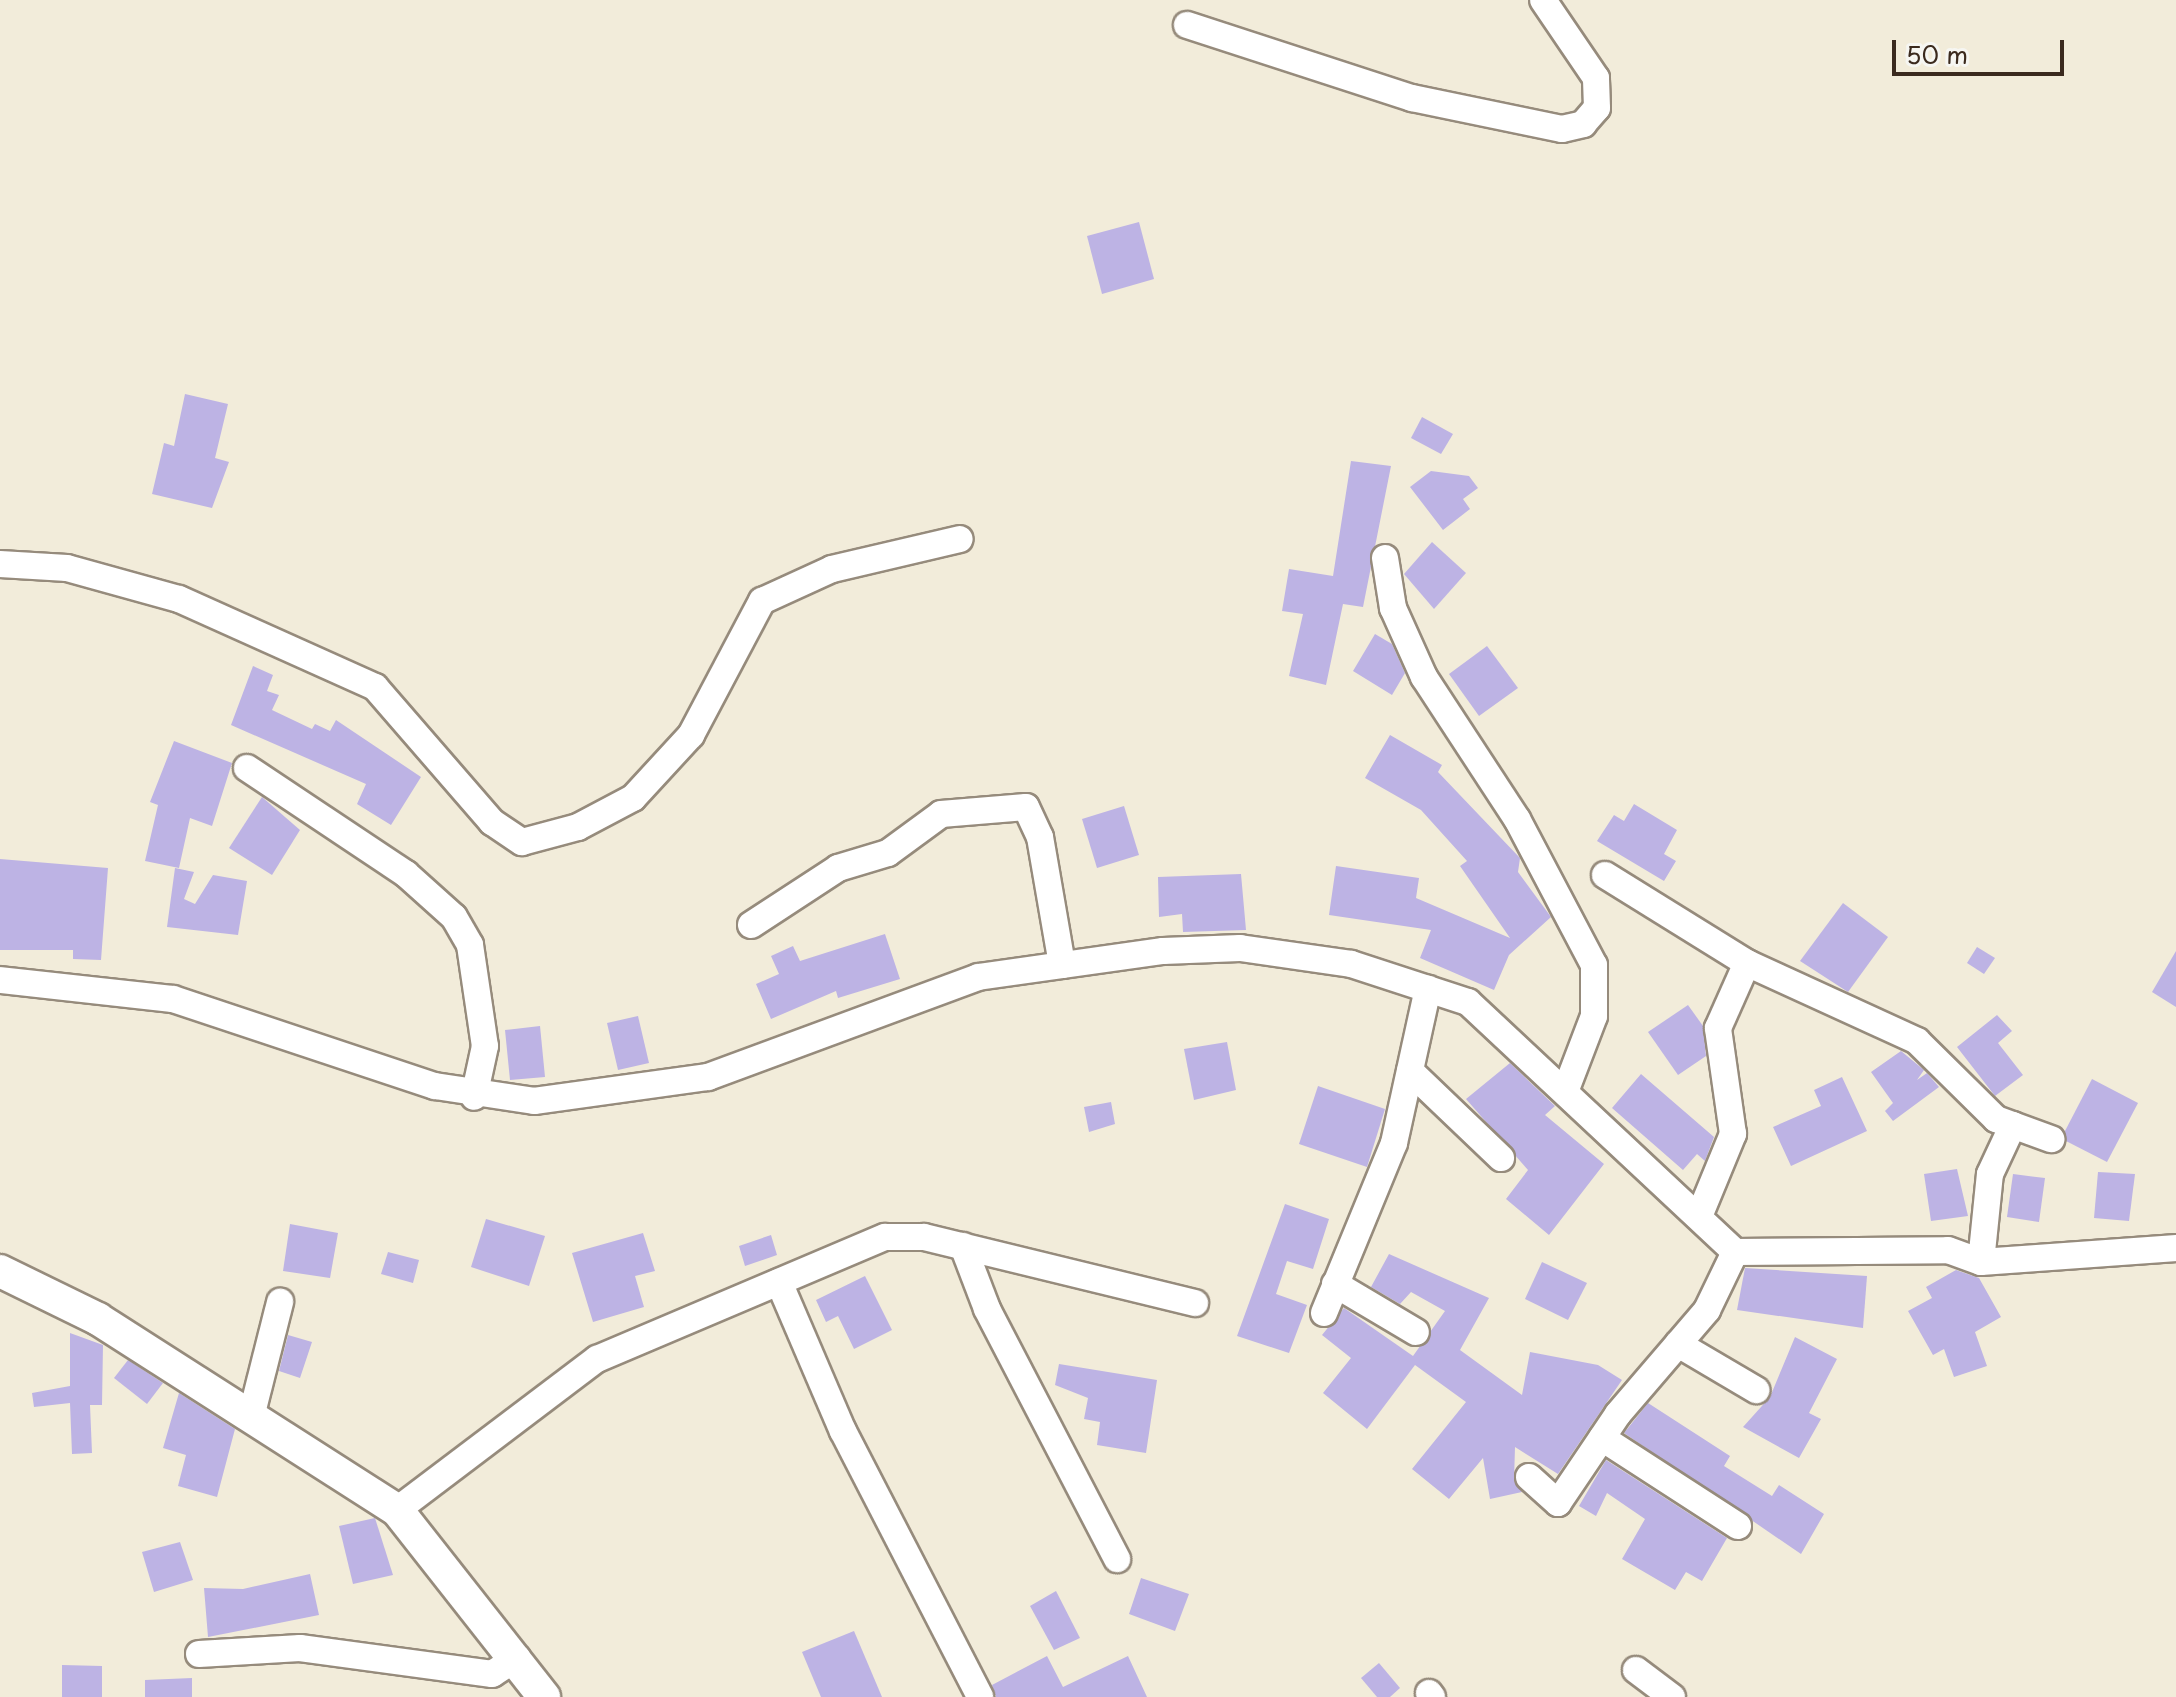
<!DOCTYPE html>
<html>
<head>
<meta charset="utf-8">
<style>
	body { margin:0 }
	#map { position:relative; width:2176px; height:1697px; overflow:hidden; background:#f2ecda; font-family:"Playpen Sans",sans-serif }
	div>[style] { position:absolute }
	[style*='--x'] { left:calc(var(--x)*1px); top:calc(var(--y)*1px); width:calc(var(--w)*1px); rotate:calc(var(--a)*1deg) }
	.building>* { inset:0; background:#bdb3e4 }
	.roads { filter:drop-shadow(2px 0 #968b7c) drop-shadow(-2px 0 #968b7c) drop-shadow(0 2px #968b7c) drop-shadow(0 -2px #968b7c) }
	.minor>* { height:26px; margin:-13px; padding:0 13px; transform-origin:13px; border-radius:13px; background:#fff }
	.tertiary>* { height:32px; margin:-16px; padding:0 16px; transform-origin:16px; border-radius:16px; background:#fff }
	span { translate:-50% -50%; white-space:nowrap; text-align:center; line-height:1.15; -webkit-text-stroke:8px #f6f6f2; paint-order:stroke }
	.scale { position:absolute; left:1892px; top:40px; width:172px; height:36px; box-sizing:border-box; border:4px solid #3b2a1e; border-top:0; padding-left:10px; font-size:24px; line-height:28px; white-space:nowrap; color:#3b2a1e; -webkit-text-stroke:6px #f6f6f2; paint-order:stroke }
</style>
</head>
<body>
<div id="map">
	<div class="building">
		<i style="clip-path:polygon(1139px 222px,1154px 279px,1102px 294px,1087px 236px)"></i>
		<i style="clip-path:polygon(185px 394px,228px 404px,215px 458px,229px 462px,212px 508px,152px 494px,164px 443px,174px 446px)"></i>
		<i style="clip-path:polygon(1422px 417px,1453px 434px,1441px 454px,1411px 438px)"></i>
		<i style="clip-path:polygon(1351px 461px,1391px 466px,1363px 607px,1343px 604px,1326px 685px,1289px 676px,1303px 614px,1282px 611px,1289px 569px,1333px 576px)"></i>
		<i style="clip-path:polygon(1431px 471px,1469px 476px,1478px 488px,1463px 499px,1470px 509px,1443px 530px,1410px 487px)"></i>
		<i style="clip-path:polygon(1432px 542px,1466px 573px,1434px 609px,1404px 574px)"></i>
		<i style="clip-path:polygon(1375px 634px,1392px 644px,1405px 673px,1392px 695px,1353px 671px)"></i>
		<i style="clip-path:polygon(1487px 646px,1518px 688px,1479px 716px,1449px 674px)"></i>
		<i style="clip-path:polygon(253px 666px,273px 675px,267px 691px,279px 695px,272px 710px,312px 729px,315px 724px,330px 731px,336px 720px,421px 777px,391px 825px,357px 804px,366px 784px,231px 725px)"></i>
		<i style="clip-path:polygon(1390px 735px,1442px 765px,1438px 772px,1520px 858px,1518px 872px,1551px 917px,1509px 955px,1494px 990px,1420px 958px,1431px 930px,1329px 915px,1336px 866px,1419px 878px,1416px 898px,1510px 938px,1460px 866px,1467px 861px,1421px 810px,1365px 778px)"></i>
		<i style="clip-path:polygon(174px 741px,232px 763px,212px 826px,190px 818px,179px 868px,145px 861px,158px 805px,150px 802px)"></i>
		<i style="clip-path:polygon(262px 797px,300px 830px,272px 875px,229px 848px)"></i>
		<i style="clip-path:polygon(1634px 804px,1677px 830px,1664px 854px,1676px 861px,1664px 881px,1597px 841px,1614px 815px,1624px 821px)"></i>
		<i style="clip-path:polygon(1124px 806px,1139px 855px,1097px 868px,1082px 819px)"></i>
		<i style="clip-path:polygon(0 859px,108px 868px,101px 960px,73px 959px,73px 950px,0 950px)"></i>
		<i style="clip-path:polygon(175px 868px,194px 872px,184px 899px,195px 904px,213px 875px,247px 881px,238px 935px,167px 927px)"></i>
		<i style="clip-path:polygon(1241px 874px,1246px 930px,1183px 932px,1182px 914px,1159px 917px,1158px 877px)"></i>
		<i style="clip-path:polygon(1843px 903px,1888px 937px,1848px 992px,1800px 961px)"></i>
		<i style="clip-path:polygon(885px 934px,900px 979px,838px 998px,836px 991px,771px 1019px,756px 984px,779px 974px,771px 956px,793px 946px,800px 961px)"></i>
		<i style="clip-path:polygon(1977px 947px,1995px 958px,1984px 974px,1967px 963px)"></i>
		<i style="clip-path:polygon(2176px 951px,2176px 1007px,2152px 992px)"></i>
		<i style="clip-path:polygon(1688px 1005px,1703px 1026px,1706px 1056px,1678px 1075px,1648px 1032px)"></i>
		<i style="clip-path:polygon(1997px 1015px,2012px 1031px,1998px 1043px,2023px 1075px,1995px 1096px,1957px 1047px)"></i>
		<i style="clip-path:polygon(638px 1016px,649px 1063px,618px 1070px,607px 1023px)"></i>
		<i style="clip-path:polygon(540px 1026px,545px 1077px,510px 1080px,505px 1030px)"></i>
		<i style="clip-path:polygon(1227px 1042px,1236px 1090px,1194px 1100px,1184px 1049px)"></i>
		<i style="clip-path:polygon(1901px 1051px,1924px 1070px,1917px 1080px,1927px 1073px,1939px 1087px,1893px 1121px,1885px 1111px,1893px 1103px,1871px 1072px)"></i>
		<i style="clip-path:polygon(1510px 1063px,1555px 1106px,1545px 1115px,1604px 1164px,1549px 1235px,1506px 1199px,1528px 1170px,1466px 1099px)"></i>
		<i style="clip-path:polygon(1641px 1074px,1714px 1137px,1705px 1161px,1697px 1154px,1683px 1170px,1612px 1108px)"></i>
		<i style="clip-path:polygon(1842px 1077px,1867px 1131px,1791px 1166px,1773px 1127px,1821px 1106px,1814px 1090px)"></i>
		<i style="clip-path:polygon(2092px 1079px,2138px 1103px,2107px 1162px,2066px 1141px,2065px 1131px)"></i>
		<i style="clip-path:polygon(1318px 1086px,1385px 1109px,1367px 1167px,1299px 1144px)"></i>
		<i style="clip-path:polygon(1111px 1102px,1115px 1124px,1089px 1132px,1084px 1107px)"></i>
		<i style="clip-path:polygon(1957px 1169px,1968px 1216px,1931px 1221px,1924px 1174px)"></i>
		<i style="clip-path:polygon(2098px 1172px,2135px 1174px,2129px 1221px,2094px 1218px)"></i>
		<i style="clip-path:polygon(2013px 1174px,2045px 1178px,2039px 1222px,2007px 1217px)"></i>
		<i style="clip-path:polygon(1285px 1204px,1329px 1219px,1313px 1269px,1287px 1261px,1276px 1294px,1307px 1305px,1289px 1353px,1237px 1336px)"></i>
		<i style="clip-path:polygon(486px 1219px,545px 1236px,529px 1286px,471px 1267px)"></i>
		<i style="clip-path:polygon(290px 1224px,338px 1233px,330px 1278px,283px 1271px)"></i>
		<i style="clip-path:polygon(643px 1233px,655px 1271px,635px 1276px,644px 1307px,593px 1322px,572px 1253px)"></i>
		<i style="clip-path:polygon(771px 1235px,777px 1255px,745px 1266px,739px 1246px)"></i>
		<i style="clip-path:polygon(388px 1252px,419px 1260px,413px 1283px,381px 1274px)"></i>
		<i style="clip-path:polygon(1389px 1254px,1489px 1298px,1460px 1350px,1522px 1395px,1530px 1352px,1598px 1365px,1622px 1380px,1558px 1474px,1515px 1447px,1514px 1481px,1522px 1492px,1490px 1499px,1483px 1458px,1449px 1499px,1412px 1469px,1466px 1402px,1415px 1365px,1367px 1429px,1323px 1393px,1351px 1358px,1322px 1335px,1344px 1308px,1413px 1356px,1445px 1311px,1411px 1292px,1400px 1304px,1371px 1287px)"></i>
		<i style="clip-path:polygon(1542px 1262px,1587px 1283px,1568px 1320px,1525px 1299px)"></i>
		<i style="clip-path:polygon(1745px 1268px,1867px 1276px,1863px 1328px,1737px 1310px)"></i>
		<i style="clip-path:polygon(1956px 1270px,1979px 1278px,2001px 1317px,1975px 1332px,1987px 1366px,1954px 1377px,1944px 1349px,1933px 1355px,1908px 1311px,1932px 1298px,1926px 1287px)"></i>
		<i style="clip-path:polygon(865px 1276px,892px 1330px,854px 1349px,838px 1316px,826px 1322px,816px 1300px)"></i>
		<i style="clip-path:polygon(70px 1333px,103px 1345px,102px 1405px,90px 1405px,92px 1453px,72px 1454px,70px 1403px,34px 1407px,32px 1393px,70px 1386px)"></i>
		<i style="clip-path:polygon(288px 1335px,312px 1342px,300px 1378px,279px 1371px)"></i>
		<i style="clip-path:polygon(1795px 1337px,1837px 1359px,1809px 1413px,1821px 1419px,1799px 1458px,1743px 1427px,1770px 1397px)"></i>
		<i style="clip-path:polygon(128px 1360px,163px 1383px,147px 1404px,114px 1378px)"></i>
		<i style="clip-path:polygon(1059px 1364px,1157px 1380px,1146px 1453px,1097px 1445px,1100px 1422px,1084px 1419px,1088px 1398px,1055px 1385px)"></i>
		<i style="clip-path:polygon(179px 1393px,235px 1429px,217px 1497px,178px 1486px,186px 1455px,163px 1448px)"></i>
		<i style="clip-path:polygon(1648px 1403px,1730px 1456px,1724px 1466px,1772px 1496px,1779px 1485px,1824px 1514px,1801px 1554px,1624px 1433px)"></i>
		<i style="clip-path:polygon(1606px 1460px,1727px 1538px,1702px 1581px,1686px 1572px,1675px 1590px,1622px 1559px,1645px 1519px,1607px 1493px,1596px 1516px,1579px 1506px)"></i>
		<i style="clip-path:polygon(375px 1518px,393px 1575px,353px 1584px,339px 1526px)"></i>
		<i style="clip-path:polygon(180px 1542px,193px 1580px,154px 1592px,142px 1552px)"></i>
		<i style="clip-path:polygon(310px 1574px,319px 1615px,208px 1637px,204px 1588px,243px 1589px)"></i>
		<i style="clip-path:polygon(1141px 1578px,1189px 1594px,1175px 1631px,1129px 1614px)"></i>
		<i style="clip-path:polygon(1056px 1591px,1080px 1638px,1054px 1650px,1030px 1606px)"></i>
		<i style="clip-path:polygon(854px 1631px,882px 1697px,821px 1697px,802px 1652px)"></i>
		<i style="clip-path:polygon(1047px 1656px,1063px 1687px,1128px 1656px,1147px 1697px,996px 1697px,992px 1685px)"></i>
		<i style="clip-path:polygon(1379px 1663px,1400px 1688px,1390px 1697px,1377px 1697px,1361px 1678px)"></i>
		<i style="clip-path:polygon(62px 1665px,102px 1666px,102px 1697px,62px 1697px)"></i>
		<i style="clip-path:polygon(192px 1678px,192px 1697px,145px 1697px,145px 1680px)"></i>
	</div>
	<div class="roads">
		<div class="minor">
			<i style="--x:1187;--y:25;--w:237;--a:18"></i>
			<i style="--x:1412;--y:98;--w:153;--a:11.7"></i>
			<i style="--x:1562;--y:129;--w:22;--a:-13"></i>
			<i style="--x:1583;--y:124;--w:21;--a:-49"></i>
			<i style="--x:1597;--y:108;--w:30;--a:-92"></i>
			<i style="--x:1596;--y:78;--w:94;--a:-124.2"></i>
			<i style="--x:1385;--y:558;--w:51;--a:80.9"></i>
			<i style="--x:1393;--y:608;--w:76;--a:65.8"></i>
			<i style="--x:1424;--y:677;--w:170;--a:56.8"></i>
			<i style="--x:1517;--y:819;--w:165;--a:62.2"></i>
			<i style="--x:1594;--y:965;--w:51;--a:90"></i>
			<i style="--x:1594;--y:1016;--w:81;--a:110.9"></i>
			<i style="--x:0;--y:564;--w:67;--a:3.4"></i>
			<i style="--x:67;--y:568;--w:116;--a:15.5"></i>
			<i style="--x:179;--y:599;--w:215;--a:24.2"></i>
			<i style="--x:375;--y:687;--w:179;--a:49.1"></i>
			<i style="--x:492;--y:822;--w:36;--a:34"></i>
			<i style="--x:522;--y:842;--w:58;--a:-15"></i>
			<i style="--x:578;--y:827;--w:62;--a:-27.8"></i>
			<i style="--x:633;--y:798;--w:86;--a:-47.4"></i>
			<i style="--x:691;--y:735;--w:152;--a:-62.1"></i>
			<i style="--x:762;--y:601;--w:77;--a:-24.6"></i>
			<i style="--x:832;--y:569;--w:131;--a:-13.2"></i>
			<i style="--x:247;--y:768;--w:191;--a:33.7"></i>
			<i style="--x:406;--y:874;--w:64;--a:41.9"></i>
			<i style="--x:454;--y:917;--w:32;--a:60"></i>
			<i style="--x:470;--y:945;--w:102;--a:81.6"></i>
			<i style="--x:485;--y:1046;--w:52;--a:102.2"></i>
			<i style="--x:1605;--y:875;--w:167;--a:31.8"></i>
			<i style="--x:1747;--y:963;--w:187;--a:24.6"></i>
			<i style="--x:1917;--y:1041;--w:111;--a:44.6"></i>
			<i style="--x:1996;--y:1119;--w:59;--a:20"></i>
			<i style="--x:751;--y:925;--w:104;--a:-33.2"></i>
			<i style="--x:838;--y:868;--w:52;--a:-16.7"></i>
			<i style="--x:888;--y:853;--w:66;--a:-36.3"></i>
			<i style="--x:941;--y:814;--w:85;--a:-4.7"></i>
			<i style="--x:1026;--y:807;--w:33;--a:65"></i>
			<i style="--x:1040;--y:837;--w:130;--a:80.2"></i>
			<i style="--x:0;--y:980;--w:174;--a:6.3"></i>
			<i style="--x:173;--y:999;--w:276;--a:18.4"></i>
			<i style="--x:435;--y:1086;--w:100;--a:8.6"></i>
			<i style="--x:534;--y:1101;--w:176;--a:-7.9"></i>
			<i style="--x:708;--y:1077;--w:288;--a:-20.3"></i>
			<i style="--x:978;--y:977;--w:187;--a:-8"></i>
			<i style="--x:1163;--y:951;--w:77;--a:-2.2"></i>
			<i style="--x:1240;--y:948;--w:112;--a:8.2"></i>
			<i style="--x:1351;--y:964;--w:123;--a:18"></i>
			<i style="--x:1468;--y:1002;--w:366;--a:43.1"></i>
			<i style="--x:1735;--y:1252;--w:213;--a:-0.5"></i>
			<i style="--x:1948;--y:1250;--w:35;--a:20"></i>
			<i style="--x:1981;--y:1262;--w:196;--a:-4.1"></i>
			<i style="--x:1410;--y:1071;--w:126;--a:43.7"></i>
			<i style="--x:1700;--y:1214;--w:87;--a:-67.6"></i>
			<i style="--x:1733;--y:1134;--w:107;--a:-98.1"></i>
			<i style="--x:1718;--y:1028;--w:71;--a:-66"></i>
			<i style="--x:963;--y:1246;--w:67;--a:69.1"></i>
			<i style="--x:987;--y:1309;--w:282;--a:62.5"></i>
			<i style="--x:1981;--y:1262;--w:88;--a:-84.2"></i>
			<i style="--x:1990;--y:1174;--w:54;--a:-64.9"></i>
			<i style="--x:779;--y:1282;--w:162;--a:66.8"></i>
			<i style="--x:843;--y:1431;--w:299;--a:62.7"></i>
			<i style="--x:1335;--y:1284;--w:94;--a:30.7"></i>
			<i style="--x:1324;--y:1313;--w:184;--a:-67.6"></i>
			<i style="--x:1394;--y:1143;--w:158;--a:-77.6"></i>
			<i style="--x:1678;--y:1344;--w:91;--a:30.5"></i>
			<i style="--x:251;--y:1417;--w:119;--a:-75.8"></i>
			<i style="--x:1602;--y:1438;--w:162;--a:32.9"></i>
			<i style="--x:1529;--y:1477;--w:39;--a:42"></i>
			<i style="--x:1558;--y:1503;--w:107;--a:-56"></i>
			<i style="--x:1618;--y:1414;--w:137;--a:-49.4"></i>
			<i style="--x:1707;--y:1310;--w:64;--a:-64.2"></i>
			<i style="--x:397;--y:1510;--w:251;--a:-37.1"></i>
			<i style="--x:597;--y:1359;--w:313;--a:-23"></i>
			<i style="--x:885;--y:1237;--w:39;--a:0"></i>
			<i style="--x:924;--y:1237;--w:279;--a:13.7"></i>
			<i style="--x:199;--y:1654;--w:101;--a:-3.4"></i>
			<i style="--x:300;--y:1648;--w:194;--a:7.7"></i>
			<i style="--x:492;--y:1674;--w:30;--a:-33"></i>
			<i style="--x:1636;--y:1670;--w:45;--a:36.9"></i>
			<i style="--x:1429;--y:1693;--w:5;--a:53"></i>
		</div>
		<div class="tertiary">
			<i style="--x:0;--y:1271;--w:109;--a:26.1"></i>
			<i style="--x:98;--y:1319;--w:355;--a:32.6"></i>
			<i style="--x:397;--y:1510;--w:238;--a:51.8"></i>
		</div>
	</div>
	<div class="scale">50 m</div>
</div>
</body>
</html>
